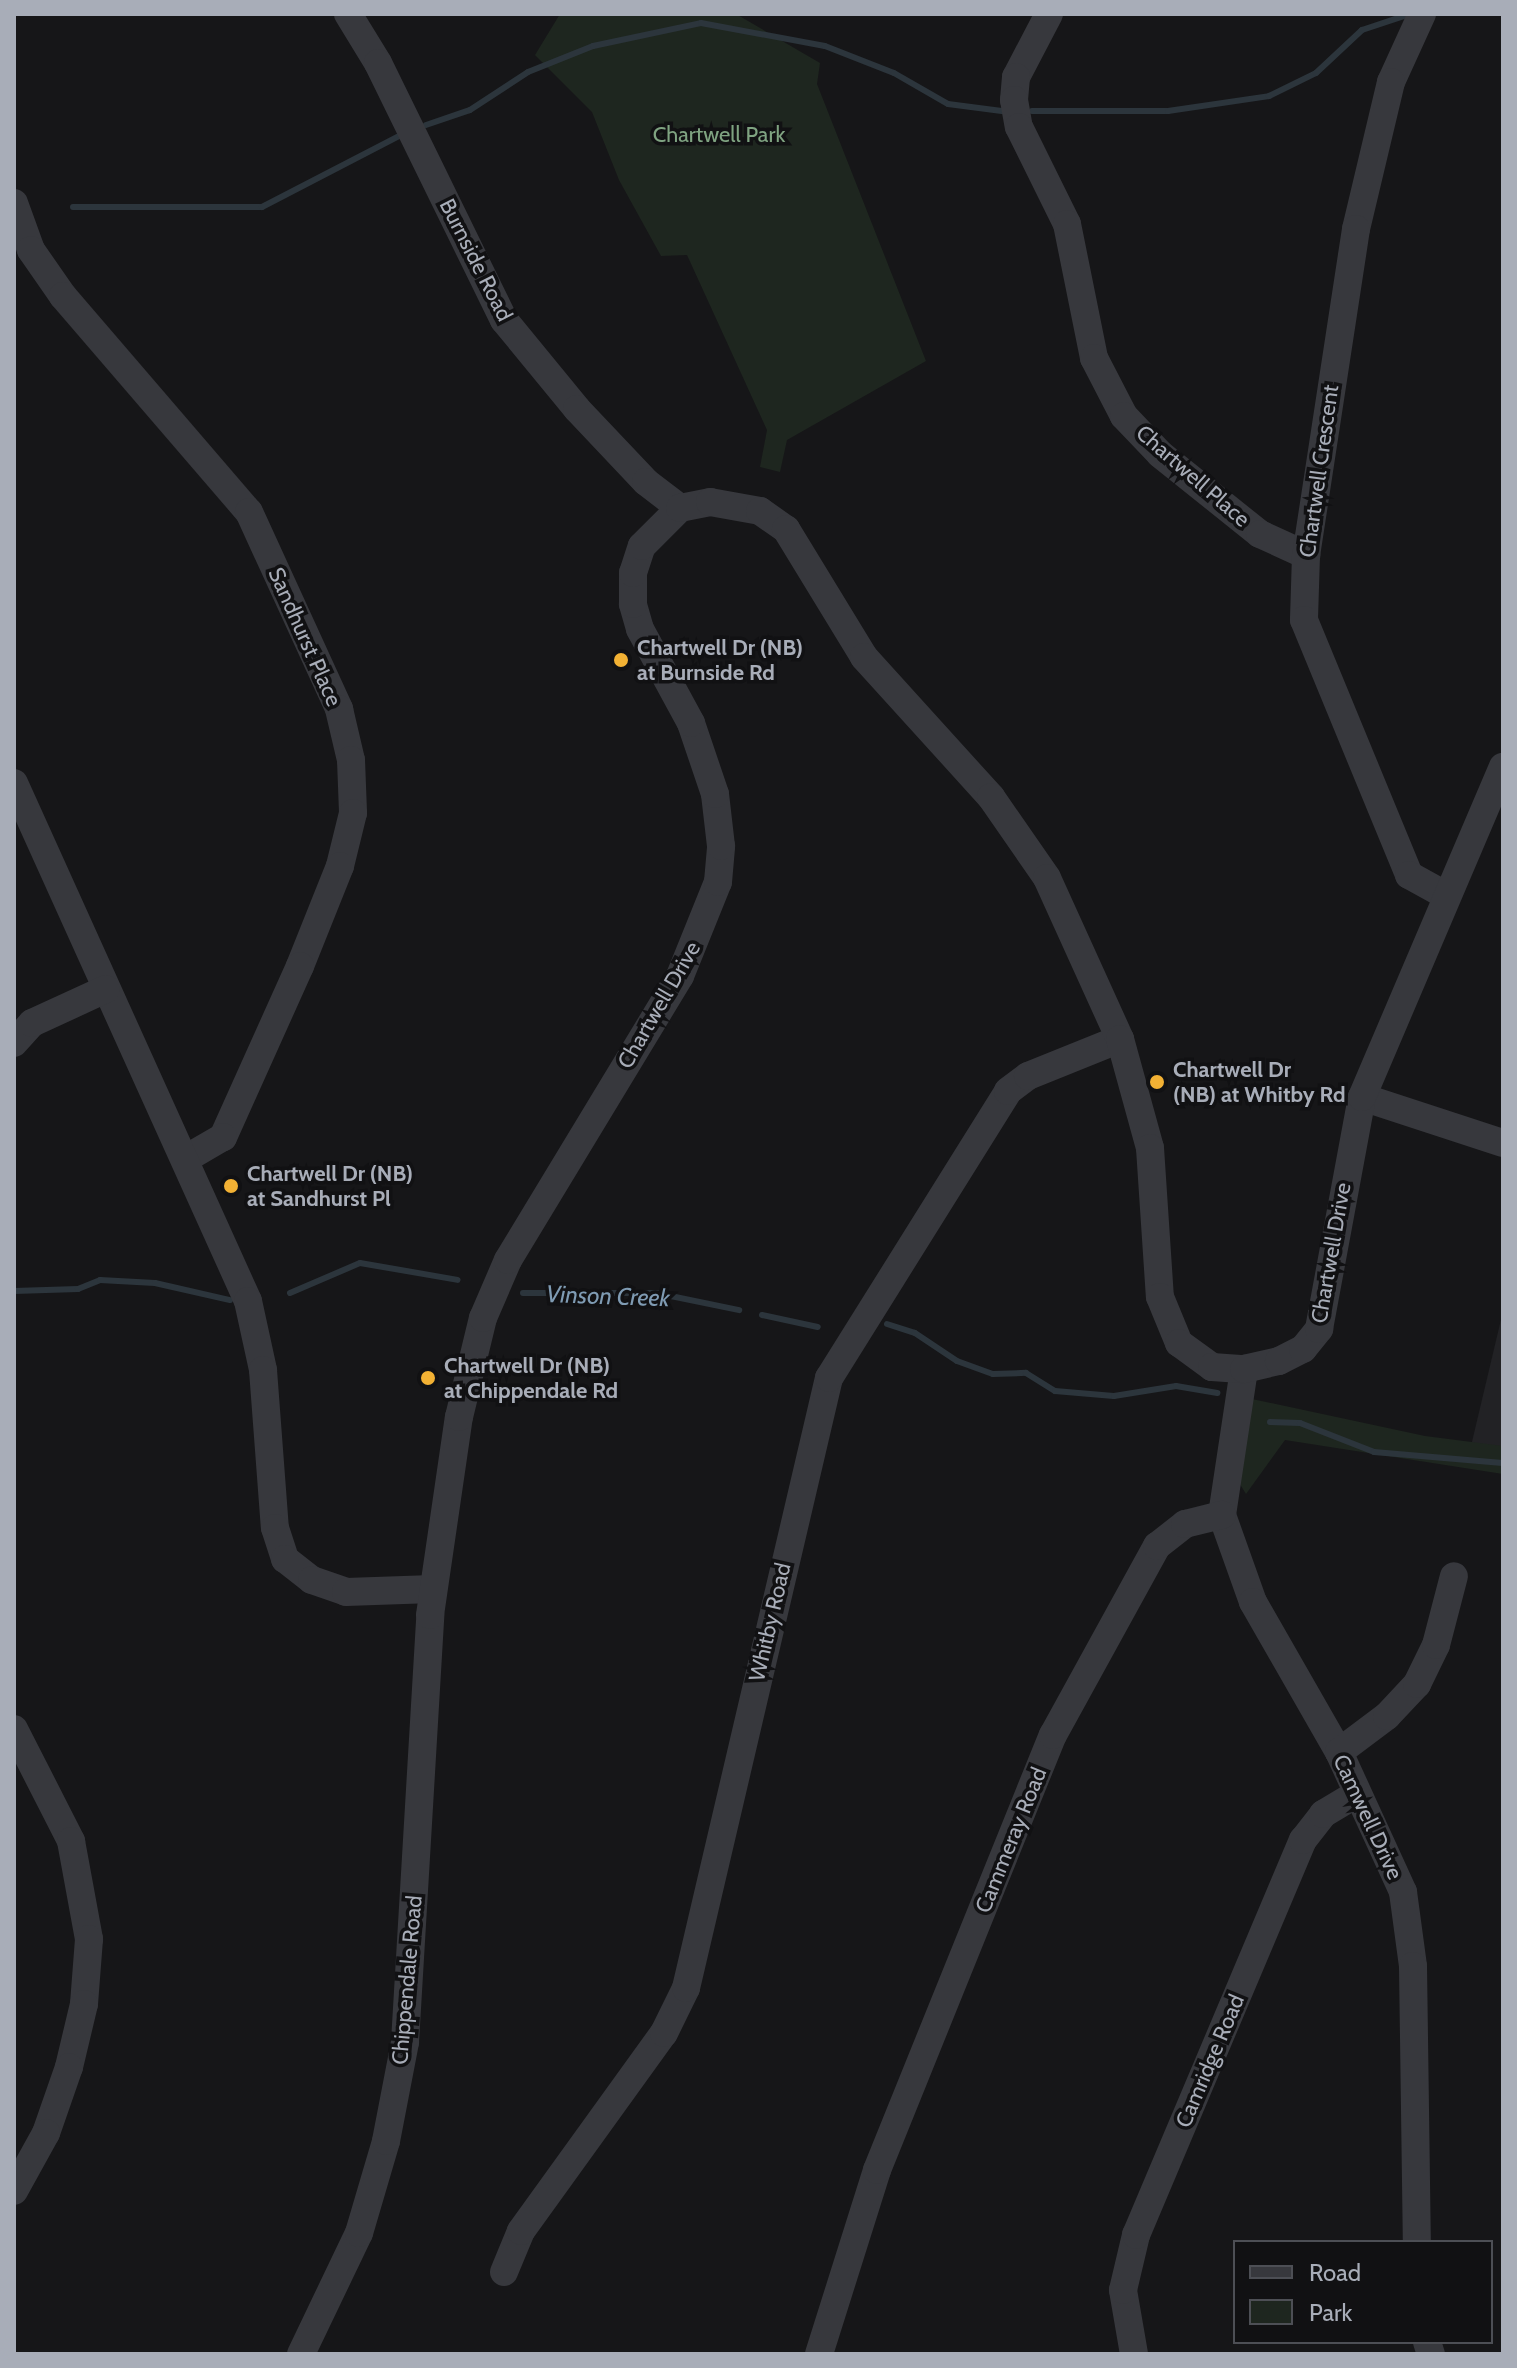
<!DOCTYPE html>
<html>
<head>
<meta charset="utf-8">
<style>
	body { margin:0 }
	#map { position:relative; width:1517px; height:2368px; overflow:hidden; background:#161618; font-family:Cabin,sans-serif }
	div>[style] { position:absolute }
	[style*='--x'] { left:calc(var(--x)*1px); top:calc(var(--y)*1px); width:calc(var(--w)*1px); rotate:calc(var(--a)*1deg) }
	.built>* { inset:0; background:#222225 }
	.green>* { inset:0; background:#1e261f }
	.stream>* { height:6px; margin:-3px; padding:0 3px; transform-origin:3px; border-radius:3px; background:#2c353c }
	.minor>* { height:28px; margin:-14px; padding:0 14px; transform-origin:14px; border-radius:14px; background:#37383d }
	.dots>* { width:22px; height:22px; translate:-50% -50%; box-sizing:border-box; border:4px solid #111113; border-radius:50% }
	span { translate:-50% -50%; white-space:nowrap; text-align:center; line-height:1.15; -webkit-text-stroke:7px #111113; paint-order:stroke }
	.park-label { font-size:22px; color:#7fa381 }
	.street-label { font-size:22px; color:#a8adb8 }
	.poi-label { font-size:22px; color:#a8adb8; font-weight:700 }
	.left { translate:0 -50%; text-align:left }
	.water-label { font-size:24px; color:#7f9bb3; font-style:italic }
	.frame { position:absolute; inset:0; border:16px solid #a8adb8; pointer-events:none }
	.legend { position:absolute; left:1233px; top:2240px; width:260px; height:104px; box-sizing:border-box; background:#111113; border:2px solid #4d4f55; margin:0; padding:10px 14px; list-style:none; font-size:24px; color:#a8adb8 }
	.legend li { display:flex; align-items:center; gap:16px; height:40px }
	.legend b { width:40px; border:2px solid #4d4f55 }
</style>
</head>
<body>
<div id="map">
	<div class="built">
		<i style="clip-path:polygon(1503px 1311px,1503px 1450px,1471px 1446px)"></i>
	</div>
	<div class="green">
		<i style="clip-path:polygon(560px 14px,736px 14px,820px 63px,817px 84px,926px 361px,787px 440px,780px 472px,760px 467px,767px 430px,687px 255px,661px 256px,619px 180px,592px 112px,535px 55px)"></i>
		<i style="clip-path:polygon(1252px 1399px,1425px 1436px,1503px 1446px,1503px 1474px,1285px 1440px,1246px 1494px,1238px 1481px)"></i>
	</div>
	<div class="stream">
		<i style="--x:1032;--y:111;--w:136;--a:0"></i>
		<i style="--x:1168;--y:111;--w:102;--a:-8.4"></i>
		<i style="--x:1269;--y:96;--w:52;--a:-26.1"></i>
		<i style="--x:1316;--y:73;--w:63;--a:-43.1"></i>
		<i style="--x:1362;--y:30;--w:51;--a:-18.4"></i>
		<i style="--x:426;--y:125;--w:46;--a:-18.8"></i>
		<i style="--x:470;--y:110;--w:69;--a:-33.2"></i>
		<i style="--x:528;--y:72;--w:70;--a:-21.8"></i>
		<i style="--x:593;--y:46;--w:110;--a:-12"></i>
		<i style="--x:701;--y:23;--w:126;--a:10.5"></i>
		<i style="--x:825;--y:46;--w:74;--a:21.4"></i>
		<i style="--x:894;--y:73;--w:62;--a:29.9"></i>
		<i style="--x:948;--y:104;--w:62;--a:7.5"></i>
		<i style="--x:73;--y:207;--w:189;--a:0"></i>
		<i style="--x:262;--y:207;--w:159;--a:-27.4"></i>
		<i style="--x:14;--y:1291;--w:64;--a:-1.8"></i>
		<i style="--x:78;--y:1289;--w:24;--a:-22"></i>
		<i style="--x:100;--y:1280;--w:55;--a:3.1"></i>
		<i style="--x:155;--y:1283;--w:77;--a:12.8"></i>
		<i style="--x:290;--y:1293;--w:76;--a:-23.2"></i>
		<i style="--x:360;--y:1263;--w:99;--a:9.8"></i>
		<i style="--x:523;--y:1293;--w:133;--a:0"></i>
		<i style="--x:656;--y:1293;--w:85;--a:11.6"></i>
		<i style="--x:762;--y:1315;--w:57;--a:12.1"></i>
		<i style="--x:887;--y:1324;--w:29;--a:18"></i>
		<i style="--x:915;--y:1333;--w:50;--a:33.7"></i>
		<i style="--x:957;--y:1361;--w:38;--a:20"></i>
		<i style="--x:993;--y:1374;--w:33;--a:-2"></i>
		<i style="--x:1026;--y:1373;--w:34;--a:32"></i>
		<i style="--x:1055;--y:1391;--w:59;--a:4.8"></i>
		<i style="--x:1114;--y:1396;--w:63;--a:-9.2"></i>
		<i style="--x:1176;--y:1386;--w:42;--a:9.7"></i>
		<i style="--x:1270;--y:1422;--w:30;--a:2"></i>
		<i style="--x:1300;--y:1423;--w:79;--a:21.4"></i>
		<i style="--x:1374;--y:1452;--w:129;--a:4.9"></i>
	</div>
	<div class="minor">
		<i style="--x:348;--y:14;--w:57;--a:58.5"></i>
		<i style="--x:378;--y:63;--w:286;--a:63.9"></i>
		<i style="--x:504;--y:320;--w:115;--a:50.6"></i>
		<i style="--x:577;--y:409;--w:100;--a:46.6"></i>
		<i style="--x:646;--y:482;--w:43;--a:37.4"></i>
		<i style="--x:1049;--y:14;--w:71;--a:117.6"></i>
		<i style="--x:1016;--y:77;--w:23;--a:95"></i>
		<i style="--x:1014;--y:100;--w:27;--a:80"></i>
		<i style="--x:1019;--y:127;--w:108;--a:63.7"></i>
		<i style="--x:1067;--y:224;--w:137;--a:78.6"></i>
		<i style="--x:1094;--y:358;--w:65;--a:62.7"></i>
		<i style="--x:1124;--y:416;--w:52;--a:46.5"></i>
		<i style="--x:1160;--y:454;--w:128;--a:38.7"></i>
		<i style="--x:1260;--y:534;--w:51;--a:24.5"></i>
		<i style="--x:1422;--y:14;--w:75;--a:114.5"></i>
		<i style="--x:1391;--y:82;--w:151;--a:103.4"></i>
		<i style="--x:1356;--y:229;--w:330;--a:98.7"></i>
		<i style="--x:1306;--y:555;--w:65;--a:91.8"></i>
		<i style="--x:1304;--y:620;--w:276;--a:67.6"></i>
		<i style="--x:1409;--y:875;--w:43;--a:28.9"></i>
		<i style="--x:14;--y:203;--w:50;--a:70.1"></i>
		<i style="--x:31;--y:250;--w:56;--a:55.2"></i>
		<i style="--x:63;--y:296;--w:285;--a:49.3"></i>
		<i style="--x:249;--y:512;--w:217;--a:65.4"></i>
		<i style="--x:339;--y:709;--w:52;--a:76.8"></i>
		<i style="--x:351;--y:760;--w:53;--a:87.8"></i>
		<i style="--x:353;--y:813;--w:55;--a:103.8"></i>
		<i style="--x:340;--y:866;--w:108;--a:111.8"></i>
		<i style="--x:300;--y:966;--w:188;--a:114.2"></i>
		<i style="--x:223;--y:1137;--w:42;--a:149.7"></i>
		<i style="--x:14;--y:783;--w:568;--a:65.69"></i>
		<i style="--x:248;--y:1301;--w:71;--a:77.7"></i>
		<i style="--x:263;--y:1370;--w:158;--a:85.7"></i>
		<i style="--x:275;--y:1528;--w:33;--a:72"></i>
		<i style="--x:285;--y:1559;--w:34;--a:38"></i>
		<i style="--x:312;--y:1580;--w:36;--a:19"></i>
		<i style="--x:346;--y:1592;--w:87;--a:-2"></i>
		<i style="--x:14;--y:1043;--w:27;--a:-48"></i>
		<i style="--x:32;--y:1023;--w:81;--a:-24.7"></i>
		<i style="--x:1362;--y:1097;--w:148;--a:18.1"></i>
		<i style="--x:1222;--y:1515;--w:92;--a:70.4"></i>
		<i style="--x:1253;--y:1602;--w:173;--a:60.2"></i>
		<i style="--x:1339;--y:1752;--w:154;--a:65.4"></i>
		<i style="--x:1403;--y:1892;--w:75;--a:82.3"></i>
		<i style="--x:1413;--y:1966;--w:276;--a:89.2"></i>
		<i style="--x:1222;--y:1515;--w:148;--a:-81.4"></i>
		<i style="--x:14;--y:1729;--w:126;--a:63"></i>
		<i style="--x:71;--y:1841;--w:100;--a:79.6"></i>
		<i style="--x:89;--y:1939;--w:65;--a:94.4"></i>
		<i style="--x:84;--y:2004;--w:65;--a:103.4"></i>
		<i style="--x:69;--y:2067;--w:70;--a:109.2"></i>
		<i style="--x:46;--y:2133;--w:66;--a:118.9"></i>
		<i style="--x:1339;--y:1752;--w:60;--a:-36.9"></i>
		<i style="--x:1387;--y:1716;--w:44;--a:-46.8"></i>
		<i style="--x:1417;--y:1684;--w:43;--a:-64"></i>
		<i style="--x:1436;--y:1645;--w:71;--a:-75.4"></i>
		<i style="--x:504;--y:2272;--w:44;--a:-67.5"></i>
		<i style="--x:521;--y:2231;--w:244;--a:-54.2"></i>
		<i style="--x:664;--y:2033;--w:50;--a:-63.9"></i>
		<i style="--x:686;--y:1988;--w:627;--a:-76.81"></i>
		<i style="--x:829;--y:1378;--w:338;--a:-58"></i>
		<i style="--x:1008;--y:1091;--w:25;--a:-37"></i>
		<i style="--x:1028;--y:1076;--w:99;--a:-21.9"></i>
		<i style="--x:1427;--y:2342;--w:13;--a:72"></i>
		<i style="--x:301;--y:2354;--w:134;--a:-64.4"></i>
		<i style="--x:359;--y:2233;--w:96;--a:-73.6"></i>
		<i style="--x:386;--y:2141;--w:101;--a:-79.1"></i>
		<i style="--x:405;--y:2042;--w:428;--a:-86.6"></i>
		<i style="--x:430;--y:1615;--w:200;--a:-81.7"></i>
		<i style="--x:459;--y:1417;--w:102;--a:-76.4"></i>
		<i style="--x:483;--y:1318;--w:63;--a:-66.7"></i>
		<i style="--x:508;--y:1260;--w:332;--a:-58.8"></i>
		<i style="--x:680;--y:976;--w:101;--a:-68"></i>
		<i style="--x:718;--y:882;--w:36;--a:-85"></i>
		<i style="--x:721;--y:846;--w:52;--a:-96.6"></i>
		<i style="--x:715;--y:794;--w:75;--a:-108.7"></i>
		<i style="--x:691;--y:723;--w:107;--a:-118.5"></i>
		<i style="--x:640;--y:629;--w:26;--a:-106"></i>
		<i style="--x:633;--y:604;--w:31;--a:-90"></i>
		<i style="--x:633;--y:573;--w:28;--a:-72"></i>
		<i style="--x:642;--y:546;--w:54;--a:-45"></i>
		<i style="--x:680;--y:508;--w:31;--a:-11"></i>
		<i style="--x:710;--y:502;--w:51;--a:10.2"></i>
		<i style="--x:760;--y:511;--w:32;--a:35"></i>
		<i style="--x:786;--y:529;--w:150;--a:58.6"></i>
		<i style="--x:864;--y:657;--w:189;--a:47.8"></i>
		<i style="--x:991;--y:797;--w:98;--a:55.3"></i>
		<i style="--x:1047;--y:878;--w:177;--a:65.6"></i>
		<i style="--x:1120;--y:1039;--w:113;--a:74.6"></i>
		<i style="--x:1150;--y:1148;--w:149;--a:86.2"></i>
		<i style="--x:1160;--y:1297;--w:50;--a:67.6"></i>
		<i style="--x:1179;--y:1343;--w:41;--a:36"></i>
		<i style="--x:1212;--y:1367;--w:32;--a:4"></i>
		<i style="--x:1244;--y:1369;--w:36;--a:-13"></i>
		<i style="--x:1279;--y:1361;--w:27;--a:-27"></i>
		<i style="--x:1303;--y:1349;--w:26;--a:-51"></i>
		<i style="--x:1319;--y:1329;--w:236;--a:-79.5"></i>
		<i style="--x:1362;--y:1097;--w:359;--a:-66.9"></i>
		<i style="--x:819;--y:2354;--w:193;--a:-72.5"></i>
		<i style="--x:877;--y:2170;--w:469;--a:-68"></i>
		<i style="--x:1053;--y:1735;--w:216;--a:-61.2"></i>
		<i style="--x:1157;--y:1546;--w:36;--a:-38"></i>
		<i style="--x:1185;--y:1524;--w:38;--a:-14"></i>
		<i style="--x:1134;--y:2354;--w:65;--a:-99.8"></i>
		<i style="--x:1123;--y:2290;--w:57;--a:-76.7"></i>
		<i style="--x:1136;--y:2235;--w:429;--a:-67.1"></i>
		<i style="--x:1303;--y:1840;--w:33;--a:-52"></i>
		<i style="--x:1323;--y:1814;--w:39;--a:-31"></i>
	</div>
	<div class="dots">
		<i style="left:621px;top:660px;background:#f2b134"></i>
		<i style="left:1157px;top:1082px;background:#f2b134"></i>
		<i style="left:231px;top:1186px;background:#f2b134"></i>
		<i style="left:428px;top:1378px;background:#f2b134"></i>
	</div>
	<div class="park-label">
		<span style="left:719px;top:135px">Chartwell Park</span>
	</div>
	<div class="street-label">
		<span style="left:476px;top:260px;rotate:63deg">Burnside Road</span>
		<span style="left:1319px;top:471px;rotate:-82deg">Chartwell Crescent</span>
		<span style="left:1193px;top:476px;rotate:41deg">Chartwell Place</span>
		<span style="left:305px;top:637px;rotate:66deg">Sandhurst Place</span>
		<span style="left:659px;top:1005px;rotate:-60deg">Chartwell Drive</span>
		<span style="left:1331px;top:1253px;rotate:-80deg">Chartwell Drive</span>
		<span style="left:770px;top:1622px;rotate:-77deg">Whitby Road</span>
		<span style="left:1368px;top:1817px;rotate:65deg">Camwell Drive</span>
		<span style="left:1011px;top:1840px;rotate:-68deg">Cammeray Road</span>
		<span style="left:407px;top:1980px;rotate:-85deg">Chippendale Road</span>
		<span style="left:1210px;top:2061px;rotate:-67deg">Camridge Road</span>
	</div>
	<div class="poi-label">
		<span class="left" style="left:637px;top:660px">Chartwell Dr (NB)<br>at Burnside Rd</span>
		<span class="left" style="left:1173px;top:1082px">Chartwell Dr<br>(NB) at Whitby Rd</span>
		<span class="left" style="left:247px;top:1186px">Chartwell Dr (NB)<br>at Sandhurst Pl</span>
		<span class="left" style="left:444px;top:1378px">Chartwell Dr (NB)<br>at Chippendale Rd</span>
	</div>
	<div class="water-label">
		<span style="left:608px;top:1296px;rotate:2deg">Vinson Creek</span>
	</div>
	<div class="frame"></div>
	<ul class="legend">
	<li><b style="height:10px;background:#37383d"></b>Road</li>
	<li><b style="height:22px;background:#1e261f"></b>Park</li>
	</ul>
</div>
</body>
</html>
